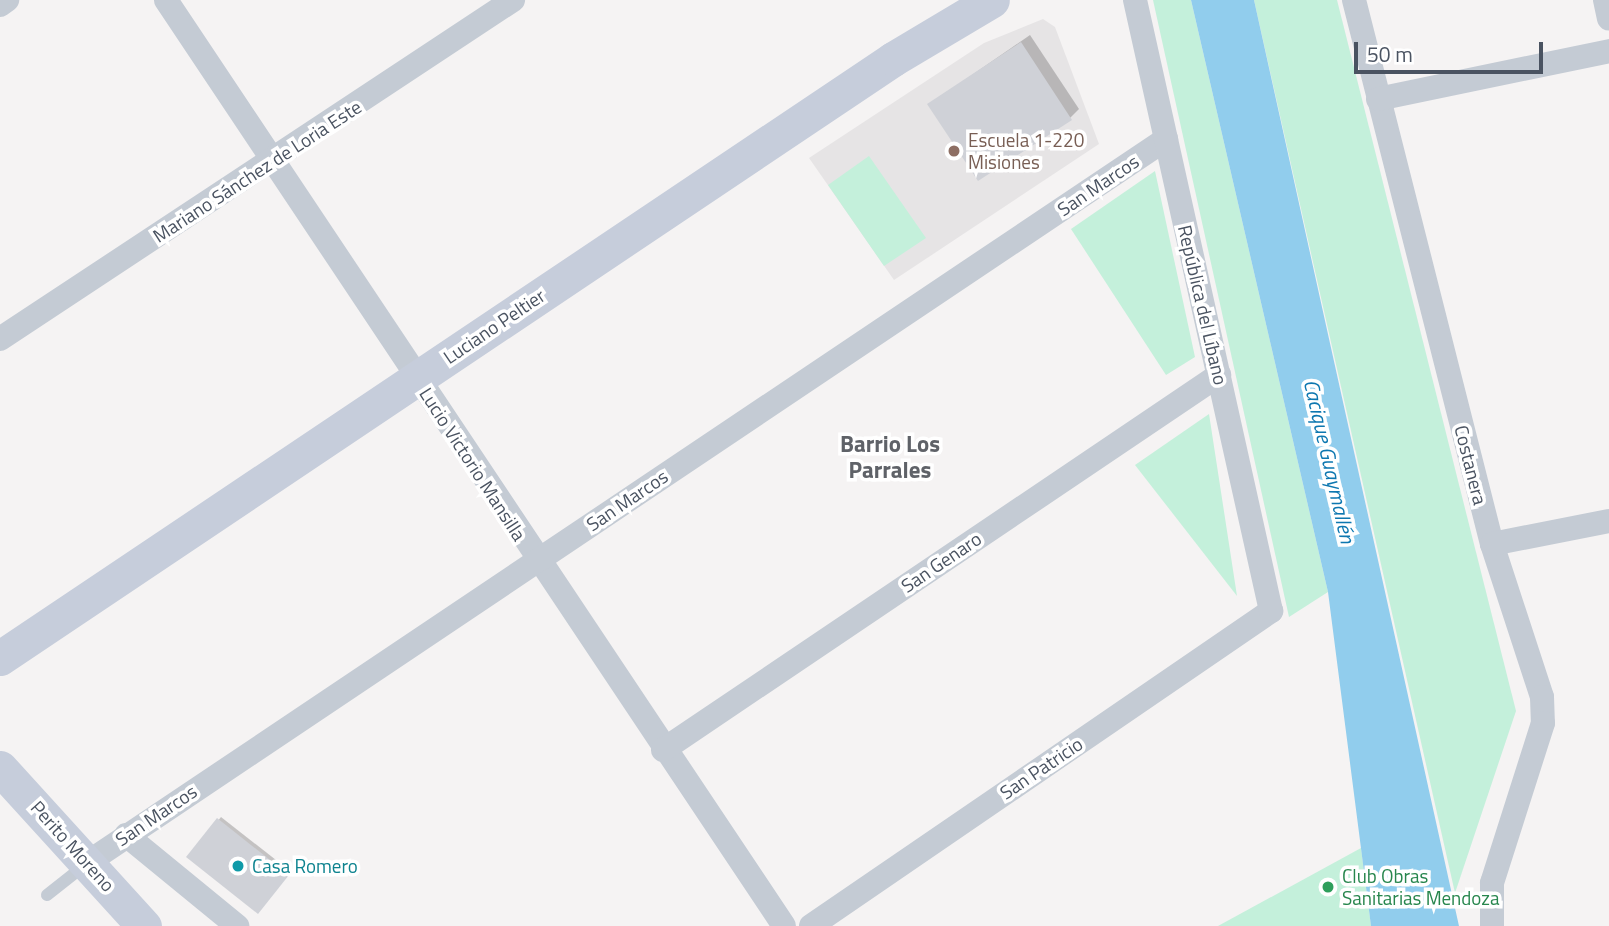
<!DOCTYPE html>
<html>
<head>
<meta charset="utf-8">
<style>
	body { margin:0 }
	#map { position:relative; width:1609px; height:926px; overflow:hidden; background:#f5f3f3; font-family:"Titillium Web",sans-serif }
	div>[style] { position:absolute }
	[style*='--x'] { left:calc(var(--x)*1px); top:calc(var(--y)*1px); width:calc(var(--w)*1px); rotate:calc(var(--a)*1deg) }
	.education>* { inset:0; background:#e6e4e5 }
	.green>* { inset:0; background:#c4f0db }
	.water>* { inset:0; background:#91cded }
	.shadow>* { inset:0; background:#0003 }
	.building>* { inset:0; background:#cfd1d7 }
	.lane>* { height:12px; margin:-6px; padding:0 6px; transform-origin:6px; border-radius:6px; background:#c4cbd4 }
	.street>* { height:24px; margin:-12px; padding:0 12px; transform-origin:12px; border-radius:12px; background:#c4cbd4 }
	.secondary>* { height:35px; margin:-17.5px; padding:0 17.5px; transform-origin:17.5px; border-radius:17.5px; background:#c6cddb }
	.dots>* { width:19px; height:19px; translate:-50% -50%; box-sizing:border-box; border:4px solid #fff; border-radius:50% }
	span { translate:-50% -50%; white-space:nowrap; text-align:center; line-height:1.15; -webkit-text-stroke:7px #fff; paint-order:stroke }
	.education-label { font-size:19px; color:#785e54 }
	.left { translate:0 -50%; text-align:left }
	.street-label { font-size:19px; color:#4a5361 }
	.culture-label { font-size:19px; color:#0d838f }
	.leisure-label { font-size:19px; color:#27864d }
	.water-label { font-size:21px; color:#0d77b0; font-style:italic }
	.quarter-label { font-size:23px; color:#5f6268; font-weight:700 }
	.scale { position:absolute; left:1354px; top:42px; width:189px; height:32px; box-sizing:border-box; border:4px solid #4a5361; border-top:0; padding-left:9px; font-size:21px; line-height:24px; white-space:nowrap; color:#4a5361; -webkit-text-stroke:5px #fff; paint-order:stroke }
</style>
</head>
<body>
<div id="map">
	<div class="education">
		<i style="clip-path:polygon(1043px 19px,1055px 27px,1099px 144px,894px 280px,809px 158px,984px 43px)"></i>
	</div>
	<div class="green">
		<i style="clip-path:polygon(1153px 0,1191px 0,1328px 592px,1289px 617px)"></i>
		<i style="clip-path:polygon(1254px 0,1337px 0,1516px 711px,1455px 893px)"></i>
		<i style="clip-path:polygon(869px 156px,926px 238px,884px 266px,828px 185px)"></i>
		<i style="clip-path:polygon(1155px 171px,1195px 357px,1166px 375px,1071px 229px)"></i>
		<i style="clip-path:polygon(1209px 414px,1237px 596px,1135px 465px)"></i>
		<i style="clip-path:polygon(1361px 848px,1371px 926px,1218px 926px)"></i>
	</div>
	<div class="water">
		<i style="clip-path:polygon(1191px 0,1254px 0,1459px 926px,1371px 926px,1328px 592px)"></i>
	</div>
	<div class="shadow">
		<i style="clip-path:polygon(1030px 35px,1079px 109px,1070px 118px,930px 104px)"></i>
		<i style="clip-path:polygon(221px 817px,290px 871px,257px 911px,189px 856px)"></i>
	</div>
	<div class="building">
		<i style="clip-path:polygon(1021px 42px,1072px 120px,978px 181px,927px 104px)"></i>
		<i style="clip-path:polygon(217px 818px,289px 875px,258px 914px,186px 857px)"></i>
	</div>
	<div class="lane">
		<i style="--x:47;--y:895;--w:48;--a:-38.3"></i>
	</div>
	<div class="street">
		<i style="--x:166;--y:0;--w:1113;--a:56.28"></i>
		<i style="--x:1354;--y:0;--w:561;--a:75.77"></i>
		<i style="--x:1492;--y:544;--w:161;--a:71.9"></i>
		<i style="--x:1542;--y:697;--w:26;--a:88"></i>
		<i style="--x:1543;--y:723;--w:168;--a:107.7"></i>
		<i style="--x:1492;--y:883;--w:43;--a:90"></i>
		<i style="--x:1605;--y:0;--w:19;--a:78"></i>
		<i style="--x:0;--y:5;--w:9;--a:-36"></i>
		<i style="--x:1378;--y:99;--w:236;--a:-11.7"></i>
		<i style="--x:0;--y:339;--w:615;--a:-33.46"></i>
		<i style="--x:1492;--y:544;--w:119;--a:-11.1"></i>
		<i style="--x:663;--y:750;--w:671;--a:-34"></i>
		<i style="--x:126;--y:835;--w:144;--a:39.3"></i>
		<i style="--x:90;--y:861;--w:1296;--a:-33.86"></i>
		<i style="--x:811;--y:926;--w:558;--a:-34.4"></i>
		<i style="--x:1271;--y:611;--w:626;--a:-102.55"></i>
	</div>
	<div class="secondary">
		<i style="--x:0;--y:658;--w:1075;--a:-33.85"></i>
		<i style="--x:893;--y:59;--w:115;--a:-30.8"></i>
		<i style="--x:0;--y:768;--w:214;--a:47.7"></i>
	</div>
	<div class="dots">
		<i style="left:954px;top:151px;background:#8d6e63"></i>
		<i style="left:238px;top:866px;background:#0f9aa8"></i>
		<i style="left:1328px;top:887px;background:#2e9e5b"></i>
	</div>
	<div class="education-label">
		<span class="left" style="left:968px;top:151px">Escuela 1-220<br>Misiones</span>
	</div>
	<div class="street-label">
		<span style="left:257px;top:171px;rotate:-33deg">Mariano Sánchez de Loria Este</span>
		<span style="left:1098px;top:185px;rotate:-34deg">San Marcos</span>
		<span style="left:1203px;top:305px;rotate:77deg">República del Líbano</span>
		<span style="left:494px;top:326px;rotate:-34deg">Luciano Peltier</span>
		<span style="left:473px;top:464px;rotate:57deg">Lucio Victorio Mansilla</span>
		<span style="left:1471px;top:465px;rotate:76deg">Costanera</span>
		<span style="left:627px;top:500px;rotate:-34deg">San Marcos</span>
		<span style="left:941px;top:562px;rotate:-34deg">San Genaro</span>
		<span style="left:1041px;top:768px;rotate:-34deg">San Patricio</span>
		<span style="left:156px;top:815px;rotate:-34deg">San Marcos</span>
		<span style="left:73px;top:846px;rotate:48deg">Perito Moreno</span>
	</div>
	<div class="culture-label">
		<span class="left" style="left:252px;top:866px">Casa Romero</span>
	</div>
	<div class="leisure-label">
		<span class="left" style="left:1342px;top:887px">Club Obras<br>Sanitarias Mendoza</span>
	</div>
	<div class="water-label">
		<span style="left:1330px;top:461px;rotate:77deg">Cacique Guaymallén</span>
	</div>
	<div class="quarter-label">
		<span style="left:890px;top:457px">Barrio Los<br>Parrales</span>
	</div>
	<div class="scale">50 m</div>
</div>
</body>
</html>
